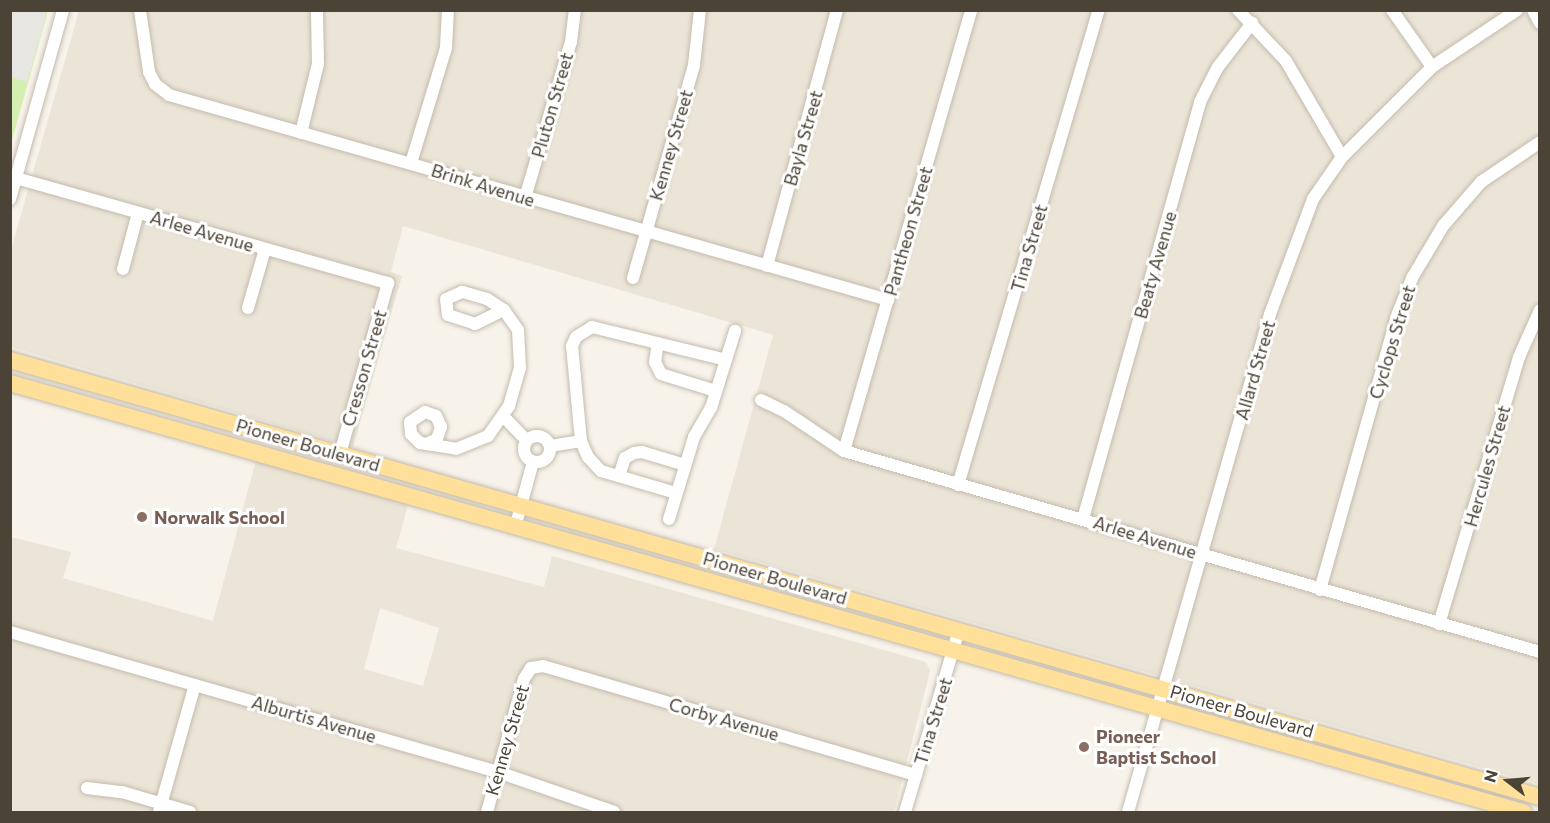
<!DOCTYPE html>
<style>
body{margin:0}
#map{position:relative;width:1550px;height:823px;overflow:hidden;background:#f7f3eb;font-family:Commissioner,sans-serif}
div>[style]{position:absolute}
.residential>*{inset:0;background:#ebe5d8}
.green>*{inset:0;background:#d4efb0}
.parking>*{inset:0;background:#e8e6e2}
.roads{filter:drop-shadow(0 0 2px #c4bbac) drop-shadow(0 0 2px #c4bbac)}
.minor>*{height:12px;margin:-6px;padding:0 6px;transform-origin:6px;border-radius:6px;background:#fff}
.minor>.ring{margin:-6px;padding:0;box-sizing:content-box;background:none;border:12px solid #fff;border-radius:50%}
.major>*{height:16px;margin:-8px;padding:0 8px;transform-origin:8px;border-radius:8px;background:#ffe09b}
.dots>*{width:16px;height:16px;translate:-50% -50%;box-sizing:border-box;border:3px solid #fff;border-radius:50%}
span{translate:-50% -50%;white-space:nowrap;text-align:center;line-height:1.15;-webkit-text-stroke:6px #fff;paint-order:stroke}
.street-label{font-size:18px;color:#4c4337}
.education-label{font-size:18px;color:#785e54;font-weight:700}
.left{translate:0 -50%;text-align:left}
.frame{position:absolute;inset:0;border:12px solid #4c4337;pointer-events:none}
.north{position:absolute;left:1478px;top:751px;width:60px;height:60px;-webkit-text-stroke:4px #fff;paint-order:stroke;rotate:286deg;font-size:16px;font-weight:700;line-height:24px;text-align:center;color:#4c4337}
.north::after{content:'';display:block;margin:auto;width:21px;height:27px;background:#4c4337;clip-path:polygon(50% 0,100% 100%,50% 72%,0 100%)}
</style>
<div id="map">
<div class="residential">
<i style="clip-path:polygon(79px 11px,1539px 11px,1539px 784px,714px 549px,773px 335px,403px 226px,391px 272px,402px 276px,353px 447px,11px 347px,10px 253px)"></i>
<i style="clip-path:polygon(evenodd,256px 460px,409px 501px,396px 548px,544px 587px,552px 556px,926px 662px,930px 671px,894px 812px,11px 812px,11px 537px,71px 552px,63px 578px,213px 621px,256px 460px,380px 608px,439px 628px,423px 686px,364px 669px,380px 608px)"></i>
</div>
<div class="green">
<i style="clip-path:polygon(11px 11px,48px 11px,11px 144px)"></i>
</div>
<div class="parking">
<i style="clip-path:polygon(10px 11px,47px 11px,27px 82px,11px 77px)"></i>
</div>
<div class="roads">
<div class="minor">
<i style="left:140px;top:10px;width:63px;rotate:81.7deg"></i>
<i style="left:149px;top:72px;width:13px;rotate:63deg"></i>
<i style="left:155px;top:84px;width:18px;rotate:38deg"></i>
<i style="left:169px;top:95px;width:748px;rotate:15.91deg"></i>
<i style="left:1238px;top:10px;width:70px;rotate:46.7deg"></i>
<i style="left:1286px;top:61px;width:111px;rotate:59.7deg"></i>
<i style="left:1392px;top:10px;width:70px;rotate:54.9deg"></i>
<i style="left:1533px;top:10px;width:15px;rotate:62deg"></i>
<i style="left:301px;top:133px;width:71px;rotate:-76.2deg"></i>
<i style="left:318px;top:64px;width:54px;rotate:-91.1deg"></i>
<i style="left:411px;top:163px;width:120px;rotate:-73.1deg"></i>
<i style="left:446px;top:48px;width:38px;rotate:-87deg"></i>
<i style="left:16px;top:178px;width:387px;rotate:15.8deg"></i>
<i style="left:388px;top:283px;width:178px;rotate:105.7deg"></i>
<i style="left:525px;top:198px;width:163px;rotate:-73.6deg"></i>
<i style="left:571px;top:42px;width:32px;rotate:-83deg"></i>
<i style="left:10px;top:199px;width:196px;rotate:-74.3deg"></i>
<i style="left:767px;top:266px;width:265px;rotate:-74.7deg"></i>
<i style="left:123px;top:269px;width:58px;rotate:-75deg"></i>
<i style="left:633px;top:278px;width:222px;rotate:-74deg"></i>
<i style="left:694px;top:65px;width:55px;rotate:-83.8deg"></i>
<i style="left:248px;top:308px;width:61px;rotate:-73.9deg"></i>
<i style="left:658px;top:343px;width:19px;rotate:99deg"></i>
<i style="left:655px;top:362px;width:13px;rotate:63deg"></i>
<i style="left:661px;top:374px;width:58px;rotate:17.2deg"></i>
<i style="left:761px;top:400px;width:25px;rotate:26deg"></i>
<i style="left:784px;top:411px;width:72px;rotate:33.7deg"></i>
<i style="left:844px;top:451px;width:724px;rotate:16.11deg"></i>
<i style="left:504px;top:417px;width:32px;rotate:46deg"></i>
<i class="ring" style="left:524px;top:436px;width:14px;height:14px"></i>
<i style="left:426px;top:444px;width:12px;rotate:-24deg"></i>
<i style="left:437px;top:439px;width:13px;rotate:-72deg"></i>
<i style="left:441px;top:427px;width:12px;rotate:-114deg"></i>
<i style="left:436px;top:416px;width:12px;rotate:-160deg"></i>
<i style="left:425px;top:412px;width:18px;rotate:146deg"></i>
<i style="left:410px;top:422px;width:12px;rotate:85deg"></i>
<i style="left:411px;top:434px;width:13px;rotate:45deg"></i>
<i style="left:420px;top:443px;width:36px;rotate:9deg"></i>
<i style="left:456px;top:449px;width:35px;rotate:-22deg"></i>
<i style="left:488px;top:436px;width:37px;rotate:-55deg"></i>
<i style="left:509px;top:406px;width:40px;rotate:-74deg"></i>
<i style="left:520px;top:368px;width:38px;rotate:-93deg"></i>
<i style="left:518px;top:330px;width:24px;rotate:-125deg"></i>
<i style="left:504px;top:310px;width:20px;rotate:-147deg"></i>
<i style="left:487px;top:299px;width:26px;rotate:-164deg"></i>
<i style="left:462px;top:292px;width:17px;rotate:156deg"></i>
<i style="left:446px;top:299px;width:16px;rotate:83deg"></i>
<i style="left:448px;top:315px;width:28px;rotate:18deg"></i>
<i style="left:475px;top:324px;width:32px;rotate:-26deg"></i>
<i style="left:550px;top:446px;width:31px;rotate:-9deg"></i>
<i style="left:844px;top:451px;width:459px;rotate:-73.9deg"></i>
<i style="left:619px;top:476px;width:19px;rotate:-72deg"></i>
<i style="left:625px;top:458px;width:10px;rotate:-29deg"></i>
<i style="left:634px;top:453px;width:8px;rotate:-7deg"></i>
<i style="left:642px;top:452px;width:45px;rotate:16.8deg"></i>
<i style="left:958px;top:485px;width:495px;rotate:-73.5deg"></i>
<i style="left:676px;top:493px;width:78px;rotate:-163.7deg"></i>
<i style="left:601px;top:471px;width:19px;rotate:-133deg"></i>
<i style="left:588px;top:457px;width:17px;rotate:-114deg"></i>
<i style="left:581px;top:441px;width:95px;rotate:-95.4deg"></i>
<i style="left:572px;top:346px;width:10px;rotate:-66deg"></i>
<i style="left:576px;top:337px;width:19px;rotate:-32deg"></i>
<i style="left:592px;top:327px;width:138px;rotate:13.8deg"></i>
<i style="left:669px;top:519px;width:86px;rotate:-73deg"></i>
<i style="left:694px;top:437px;width:34px;rotate:-60deg"></i>
<i style="left:711px;top:408px;width:81px;rotate:-72.7deg"></i>
<i style="left:1083px;top:519px;width:433px;rotate:-74.3deg"></i>
<i style="left:1200px;top:102px;width:39px;rotate:-63deg"></i>
<i style="left:1218px;top:67px;width:56px;rotate:-52.3deg"></i>
<i style="left:516px;top:524px;width:64px;rotate:-74.7deg"></i>
<i style="left:1320px;top:590px;width:288px;rotate:-74.3deg"></i>
<i style="left:1398px;top:313px;width:38px;rotate:-68deg"></i>
<i style="left:1412px;top:278px;width:61px;rotate:-59.2deg"></i>
<i style="left:1443px;top:226px;width:58px;rotate:-49.2deg"></i>
<i style="left:1481px;top:182px;width:71px;rotate:-34.1deg"></i>
<i style="left:1439px;top:624px;width:279px;rotate:-73.3deg"></i>
<i style="left:1519px;top:357px;width:51px;rotate:-65.9deg"></i>
<i style="left:10px;top:632px;width:508px;rotate:16.01deg"></i>
<i style="left:498px;top:772px;width:123px;rotate:19deg"></i>
<i style="left:87px;top:788px;width:35px;rotate:7deg"></i>
<i style="left:122px;top:792px;width:71px;rotate:16.4deg"></i>
<i style="left:159px;top:812px;width:132px;rotate:-74.2deg"></i>
<i style="left:487px;top:812px;width:138px;rotate:-74.5deg"></i>
<i style="left:524px;top:679px;width:13px;rotate:-58deg"></i>
<i style="left:531px;top:668px;width:12px;rotate:-9deg"></i>
<i style="left:543px;top:666px;width:389px;rotate:16.3deg"></i>
<i style="left:905px;top:812px;width:190px;rotate:-73.5deg"></i>
<i style="left:1128px;top:812px;width:518px;rotate:-74.08deg"></i>
<i style="left:1270px;top:314px;width:123px;rotate:-69.5deg"></i>
<i style="left:1313px;top:199px;width:51px;rotate:-55.4deg"></i>
<i style="left:1342px;top:157px;width:127px;rotate:-45deg"></i>
<i style="left:1432px;top:67px;width:102px;rotate:-33.8deg"></i>
</div>
<div class="major">
<i style="left:10px;top:360px;width:1591px;rotate:15.94deg"></i>
<i style="left:10px;top:383px;width:1573px;rotate:15.83deg"></i>
</div>
</div>
<div class="dots">
<i style="left:142px;top:517px;background:#8d6e63"></i>
<i style="left:1084px;top:747px;background:#8d6e63"></i>
</div>
<div class="street-label">
<span style="left:552px;top:105px;rotate:-74deg">Pluton Street</span>
<span style="left:803px;top:138px;rotate:-74deg">Bayla Street</span>
<span style="left:671px;top:145px;rotate:-74deg">Kenney Street</span>
<span style="left:483px;top:185px;rotate:17deg">Brink Avenue</span>
<span style="left:202px;top:231px;rotate:16deg">Arlee Avenue</span>
<span style="left:908px;top:231px;rotate:-74deg">Pantheon Street</span>
<span style="left:1029px;top:248px;rotate:-74deg">Tina Street</span>
<span style="left:1155px;top:265px;rotate:-74deg">Beaty Avenue</span>
<span style="left:1392px;top:342px;rotate:-73deg">Cyclops Street</span>
<span style="left:364px;top:368px;rotate:-74deg">Cresson Street</span>
<span style="left:1255px;top:370px;rotate:-74deg">Allard Street</span>
<span style="left:308px;top:445px;rotate:16deg">Pioneer Boulevard</span>
<span style="left:1487px;top:466px;rotate:-74deg">Hercules Street</span>
<span style="left:1145px;top:537px;rotate:17deg">Arlee Avenue</span>
<span style="left:775px;top:578px;rotate:16deg">Pioneer Boulevard</span>
<span style="left:1242px;top:711px;rotate:16deg">Pioneer Boulevard</span>
<span style="left:314px;top:719px;rotate:16deg">Alburtis Avenue</span>
<span style="left:724px;top:719px;rotate:16deg">Corby Avenue</span>
<span style="left:933px;top:721px;rotate:-73deg">Tina Street</span>
<span style="left:507px;top:740px;rotate:-74deg">Kenney Street</span>
</div>
<div class="education-label">
<span class="left" style="left:154px;top:517px">Norwalk School</span>
<span class="left" style="left:1096px;top:747px">Pioneer<br>Baptist School</span>
</div>
<div class="frame"></div>
<div class="north">N</div>
</div>
